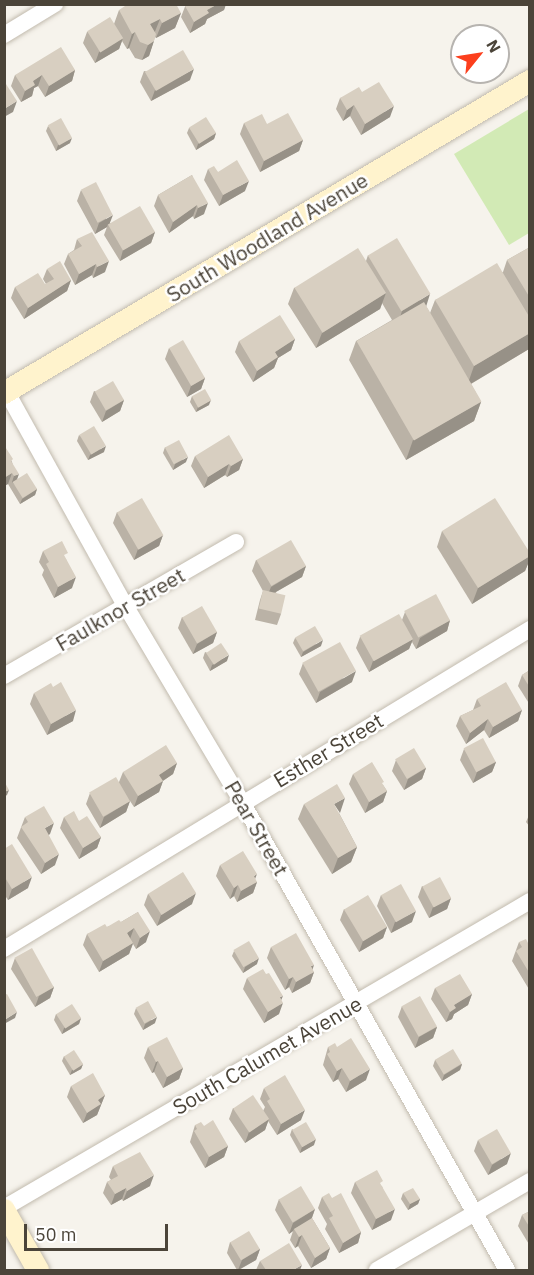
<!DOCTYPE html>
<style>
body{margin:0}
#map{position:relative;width:534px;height:1275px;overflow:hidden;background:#f6f3ec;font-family:"IBM Plex Sans",sans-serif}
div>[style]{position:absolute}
.green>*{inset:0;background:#d2eab5}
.roads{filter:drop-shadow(0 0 2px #c2bbae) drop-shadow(0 0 2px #c2bbae)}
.street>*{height:16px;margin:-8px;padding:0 8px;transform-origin:8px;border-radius:8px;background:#fff}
.secondary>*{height:22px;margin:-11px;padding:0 11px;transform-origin:11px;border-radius:11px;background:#fff3cd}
.wall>*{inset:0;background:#bab2a6}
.shaded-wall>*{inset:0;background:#979187}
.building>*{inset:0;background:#d8cfc1;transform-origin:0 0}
span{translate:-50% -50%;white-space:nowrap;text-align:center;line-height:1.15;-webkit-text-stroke:5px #fff;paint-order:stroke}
.street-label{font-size:21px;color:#4b4439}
.frame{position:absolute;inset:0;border:6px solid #4b4439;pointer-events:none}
.north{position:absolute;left:450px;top:24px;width:60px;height:60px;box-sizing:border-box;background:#fff;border:2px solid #b7b4b0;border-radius:50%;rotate:60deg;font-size:16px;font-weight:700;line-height:24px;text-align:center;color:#4b4439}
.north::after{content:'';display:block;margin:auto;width:21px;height:27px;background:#fc3f1d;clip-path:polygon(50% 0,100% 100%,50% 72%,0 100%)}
.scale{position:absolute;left:24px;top:1224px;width:144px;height:27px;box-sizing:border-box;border:3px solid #4b4439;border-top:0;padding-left:8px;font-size:18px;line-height:21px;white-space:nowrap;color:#4b4439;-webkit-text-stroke:4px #fff;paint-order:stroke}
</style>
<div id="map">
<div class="green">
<i style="clip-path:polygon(529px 109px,529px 233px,509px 245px,454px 154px)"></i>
</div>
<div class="roads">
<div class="street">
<i style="left:4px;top:35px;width:60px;rotate:-31.3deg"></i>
<i style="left:4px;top:387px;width:249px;rotate:61deg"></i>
<i style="left:125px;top:605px;width:229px;rotate:59.3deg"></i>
<i style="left:242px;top:802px;width:538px;rotate:60.48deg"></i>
<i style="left:4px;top:676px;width:268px;rotate:-30deg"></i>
<i style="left:4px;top:949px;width:616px;rotate:-31.31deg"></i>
<i style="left:4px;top:1208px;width:609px;rotate:-30.27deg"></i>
<i style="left:377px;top:1270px;width:177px;rotate:-30.2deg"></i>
</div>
<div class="secondary">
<i style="left:4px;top:393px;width:612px;rotate:-30.67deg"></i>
<i style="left:4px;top:1210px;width:69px;rotate:60.5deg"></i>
</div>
</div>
<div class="wall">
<i style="clip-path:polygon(186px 4px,226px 4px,224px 10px,207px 19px,205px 24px,190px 33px,181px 17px)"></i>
<i style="clip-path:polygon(119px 10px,181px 13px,175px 28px,156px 38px,155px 37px,149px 56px,142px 60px,135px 58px,129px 48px,127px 49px,122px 41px,119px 49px,95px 63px,83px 43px,87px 32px,114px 24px)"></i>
<i style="clip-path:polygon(75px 70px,72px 81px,45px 97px,38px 86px,34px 88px,32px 96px,21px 102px,11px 86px,15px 75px)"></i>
<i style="clip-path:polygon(144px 71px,190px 80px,151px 101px,140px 82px)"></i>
<i style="clip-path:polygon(362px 92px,390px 117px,361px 135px,350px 116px,343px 121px,336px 109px,340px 98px)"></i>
<i style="clip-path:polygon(244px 123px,267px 124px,303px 140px,299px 151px,260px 172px,240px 134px)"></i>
<i style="clip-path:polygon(48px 126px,70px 143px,56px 151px,46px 131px)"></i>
<i style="clip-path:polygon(189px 128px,216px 133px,214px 139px,196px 150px,187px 133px)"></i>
<i style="clip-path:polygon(208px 169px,218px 172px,245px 191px,219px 206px,204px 180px)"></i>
<i style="clip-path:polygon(192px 175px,204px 214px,194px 219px,193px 216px,169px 233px,154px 206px,158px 195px)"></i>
<i style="clip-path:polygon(81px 190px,110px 223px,155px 232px,151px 243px,120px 261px,104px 235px,107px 227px,95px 234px,77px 201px)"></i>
<i style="clip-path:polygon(77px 239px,105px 272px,93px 278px,92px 275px,75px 285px,64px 264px,68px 254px,74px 250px)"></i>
<i style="clip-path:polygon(530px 247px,529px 349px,471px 384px,481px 402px,474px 421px,406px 460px,349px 360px,356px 341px,392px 320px,382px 303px,380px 309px,316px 348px,288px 304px,294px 288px,366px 261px,368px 255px,426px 306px,430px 313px,435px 300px,503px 272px,507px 260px)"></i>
<i style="clip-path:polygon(47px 269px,71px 280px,67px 291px,24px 319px,11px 298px,15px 287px,45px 284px,46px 284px,43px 279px)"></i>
<i style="clip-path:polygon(295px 339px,291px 350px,278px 358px,274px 368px,253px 382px,235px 352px,239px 341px)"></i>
<i style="clip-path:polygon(169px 348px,205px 378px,201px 389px,187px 397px,165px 359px)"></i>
<i style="clip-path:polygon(94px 391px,124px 400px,120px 411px,102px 422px,90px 402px)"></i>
<i style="clip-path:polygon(192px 396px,209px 405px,196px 412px,190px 402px)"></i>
<i style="clip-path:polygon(79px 435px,104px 452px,88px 460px,77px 441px)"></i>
<i style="clip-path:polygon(4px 445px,12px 462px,17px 479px,37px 489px,35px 495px,20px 504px,8px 484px,4px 486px)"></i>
<i style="clip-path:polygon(165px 447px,186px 462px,173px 470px,163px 453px)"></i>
<i style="clip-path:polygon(195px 456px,243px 459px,239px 470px,227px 477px,225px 475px,204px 488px,191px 466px)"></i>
<i style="clip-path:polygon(117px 512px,163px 535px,159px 546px,134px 560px,113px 523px)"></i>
<i style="clip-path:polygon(442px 531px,530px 553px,530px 559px,525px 571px,472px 604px,437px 547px)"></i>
<i style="clip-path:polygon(43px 551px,66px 559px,72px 588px,54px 598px,42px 575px,44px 570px,39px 562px)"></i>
<i style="clip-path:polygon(256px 560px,306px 566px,302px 577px,276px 592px,281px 614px,277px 625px,255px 620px,260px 600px,263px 591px,252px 571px)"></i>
<i style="clip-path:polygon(405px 612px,450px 620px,447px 631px,416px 649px,412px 642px,409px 649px,369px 672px,356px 648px,360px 637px,402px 620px)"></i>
<i style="clip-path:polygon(182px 617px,217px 632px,213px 643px,193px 654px,178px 628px)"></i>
<i style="clip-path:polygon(295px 638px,321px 646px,301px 657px,293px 643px)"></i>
<i style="clip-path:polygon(205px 652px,227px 661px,210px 671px,203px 658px)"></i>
<i style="clip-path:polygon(303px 663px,352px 682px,316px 703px,299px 674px)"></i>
<i style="clip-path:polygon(530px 670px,530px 705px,518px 686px,522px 675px)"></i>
<i style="clip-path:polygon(34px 693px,73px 721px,47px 735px,30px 704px)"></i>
<i style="clip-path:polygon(477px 699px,522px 710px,518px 721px,489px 738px,484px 730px,466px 744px,456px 726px,460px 716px,473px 710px)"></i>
<i style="clip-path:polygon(464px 749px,496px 762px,492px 772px,473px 783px,460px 760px)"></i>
<i style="clip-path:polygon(396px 760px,426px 768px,422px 779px,404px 790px,392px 771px)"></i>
<i style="clip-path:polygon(177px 763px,173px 774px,163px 781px,159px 792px,134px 807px,130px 801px,126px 812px,100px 828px,86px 804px,90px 793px,119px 782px,123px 772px)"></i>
<i style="clip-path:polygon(353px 774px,383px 785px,387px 791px,383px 802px,365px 813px,349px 784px)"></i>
<i style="clip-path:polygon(304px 804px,339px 813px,357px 847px,351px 862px,332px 874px,298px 819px)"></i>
<i style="clip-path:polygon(530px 813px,530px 827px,526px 822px)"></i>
<i style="clip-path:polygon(25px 817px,50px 834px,48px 835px,55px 865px,41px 874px,17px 838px)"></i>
<i style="clip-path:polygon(64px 817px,79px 821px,101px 837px,97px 848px,79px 859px,60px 828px)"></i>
<i style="clip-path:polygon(4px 849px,28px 888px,8px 900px,4px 894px)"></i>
<i style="clip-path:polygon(220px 865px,257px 882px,253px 893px,237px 902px,234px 896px,230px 899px,216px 876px)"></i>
<i style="clip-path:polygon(422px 886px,451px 898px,447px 909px,429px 918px,418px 897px)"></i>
<i style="clip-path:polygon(148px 894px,192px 904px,157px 926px,144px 905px)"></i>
<i style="clip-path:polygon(381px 895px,412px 922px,391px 933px,377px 906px)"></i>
<i style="clip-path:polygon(344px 909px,387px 927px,383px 938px,359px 952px,340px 920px)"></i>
<i style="clip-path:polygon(138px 912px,146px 942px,136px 949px,133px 944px,129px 954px,99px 972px,83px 945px,87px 934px,121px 922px)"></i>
<i style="clip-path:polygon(519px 942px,528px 943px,530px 942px,530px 991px,512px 961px)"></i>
<i style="clip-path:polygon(271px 947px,314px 972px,310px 983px,292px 993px,289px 987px,285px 990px,267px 958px)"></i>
<i style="clip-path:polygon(234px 951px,257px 964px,243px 973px,232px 956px)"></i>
<i style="clip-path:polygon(15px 958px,54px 987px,50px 998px,35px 1007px,11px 969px)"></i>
<i style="clip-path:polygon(247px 978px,281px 1000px,279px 1014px,264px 1023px,243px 989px)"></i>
<i style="clip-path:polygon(435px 988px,472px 994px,468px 1005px,454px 1014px,452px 1019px,446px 1022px,431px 999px)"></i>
<i style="clip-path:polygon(402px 1006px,437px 1027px,433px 1038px,415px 1048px,398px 1017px)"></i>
<i style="clip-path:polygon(136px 1008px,155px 1023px,143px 1030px,134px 1014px)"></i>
<i style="clip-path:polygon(56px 1014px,81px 1018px,79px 1024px,62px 1034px,54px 1020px)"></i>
<i style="clip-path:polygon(148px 1047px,183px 1068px,179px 1079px,163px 1088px,154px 1072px,152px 1073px,144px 1058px)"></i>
<i style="clip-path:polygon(328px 1047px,337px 1047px,366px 1080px,346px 1092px,338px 1079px,333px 1082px,323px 1065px)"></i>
<i style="clip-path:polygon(64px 1056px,83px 1064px,81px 1069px,70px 1075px,62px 1061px)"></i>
<i style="clip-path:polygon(435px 1060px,462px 1064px,460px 1070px,442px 1081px,433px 1066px)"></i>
<i style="clip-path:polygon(71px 1086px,105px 1095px,97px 1115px,83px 1123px,67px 1097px)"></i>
<i style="clip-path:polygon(264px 1088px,301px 1120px,277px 1135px,268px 1121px,265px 1130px,245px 1143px,229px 1119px,233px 1108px,263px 1111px,265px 1107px,260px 1099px)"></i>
<i style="clip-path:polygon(195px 1125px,204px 1126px,228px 1146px,224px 1157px,205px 1168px,190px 1142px)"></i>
<i style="clip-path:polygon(292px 1129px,314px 1145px,300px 1153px,290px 1135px)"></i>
<i style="clip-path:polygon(478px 1140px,507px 1164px,488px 1175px,474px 1151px)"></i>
<i style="clip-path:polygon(113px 1166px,150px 1186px,123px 1201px,122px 1199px,111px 1205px,103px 1193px,107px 1182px,111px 1180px,109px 1177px)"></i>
<i style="clip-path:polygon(355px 1182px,382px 1186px,391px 1220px,372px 1230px,351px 1193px)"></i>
<i style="clip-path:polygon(403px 1193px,420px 1199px,418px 1204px,408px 1210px,401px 1199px)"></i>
<i style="clip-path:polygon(322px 1197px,332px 1198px,361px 1232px,358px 1243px,339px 1253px,325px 1229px,327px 1224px,318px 1208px)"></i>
<i style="clip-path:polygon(279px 1199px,315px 1209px,312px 1218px,330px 1248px,326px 1259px,311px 1268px,298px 1246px,295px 1248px,290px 1240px,293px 1231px,289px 1234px,275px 1210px)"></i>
<i style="clip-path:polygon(530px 1211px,530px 1246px,518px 1226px,522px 1215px)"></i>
<i style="clip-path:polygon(230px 1242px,260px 1249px,256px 1260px,239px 1270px,237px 1270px,227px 1253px)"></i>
<i style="clip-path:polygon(260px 1261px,300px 1270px,256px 1270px)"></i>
</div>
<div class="shaded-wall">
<i style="clip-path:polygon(218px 4px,226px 4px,224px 10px,207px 19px,205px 24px,190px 33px,194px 22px,207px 10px)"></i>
<i style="clip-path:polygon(181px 13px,175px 28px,156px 38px,162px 23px)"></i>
<i style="clip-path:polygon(160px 19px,154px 34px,150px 24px)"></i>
<i style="clip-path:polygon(135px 32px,129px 48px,127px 49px,132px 34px)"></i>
<i style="clip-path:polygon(123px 38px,119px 49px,95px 63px,99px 52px)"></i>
<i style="clip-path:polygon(154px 41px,149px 56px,142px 60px,148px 45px)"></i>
<i style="clip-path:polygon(194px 69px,190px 80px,151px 101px,155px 90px)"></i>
<i style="clip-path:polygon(75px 70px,72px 81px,45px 97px,49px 86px)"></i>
<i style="clip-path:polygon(42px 75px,38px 86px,34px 88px,32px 96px,21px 102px,25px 91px,33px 81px)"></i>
<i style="clip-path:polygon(17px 101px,13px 112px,4px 117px,4px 109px)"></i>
<i style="clip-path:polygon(354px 105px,350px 116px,343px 121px,347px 110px)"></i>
<i style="clip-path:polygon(394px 106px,390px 117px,361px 135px,365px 124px)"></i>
<i style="clip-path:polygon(216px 133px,214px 139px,196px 150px,198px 144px)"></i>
<i style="clip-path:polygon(72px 138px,70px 143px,56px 151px,58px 145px)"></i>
<i style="clip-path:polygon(303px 140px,299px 151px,260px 172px,264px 161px)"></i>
<i style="clip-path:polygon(249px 181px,245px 191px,219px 206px,223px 195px)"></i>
<i style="clip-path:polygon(208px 203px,204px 214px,194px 219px,198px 208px)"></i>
<i style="clip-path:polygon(197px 205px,193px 216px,169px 233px,173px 222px)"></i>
<i style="clip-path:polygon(113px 215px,109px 225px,108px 224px,107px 227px,95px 234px,99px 223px)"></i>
<i style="clip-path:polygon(155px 232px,151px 243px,120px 261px,123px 250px)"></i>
<i style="clip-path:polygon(109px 261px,105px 272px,93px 278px,97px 267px)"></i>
<i style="clip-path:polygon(96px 264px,92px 275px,75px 285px,79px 274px)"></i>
<i style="clip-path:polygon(71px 280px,67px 291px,24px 319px,28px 308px)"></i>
<i style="clip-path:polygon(386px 293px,380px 309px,316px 348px,322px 333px)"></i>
<i style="clip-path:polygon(430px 294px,425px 310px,397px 327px,402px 311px)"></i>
<i style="clip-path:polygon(530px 333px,529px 349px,467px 386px,474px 366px)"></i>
<i style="clip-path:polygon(295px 339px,291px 350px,278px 358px,274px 368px,253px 382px,257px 371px,275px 352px)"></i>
<i style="clip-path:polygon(205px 378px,201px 389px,187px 397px,191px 386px)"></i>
<i style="clip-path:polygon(124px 400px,120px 411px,102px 422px,106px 411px)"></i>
<i style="clip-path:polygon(211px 400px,209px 405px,196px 412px,198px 407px)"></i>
<i style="clip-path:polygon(481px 402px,474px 421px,406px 460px,413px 440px)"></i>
<i style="clip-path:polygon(106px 446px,104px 452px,88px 460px,90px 455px)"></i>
<i style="clip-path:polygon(188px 457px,186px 462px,173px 470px,175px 464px)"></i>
<i style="clip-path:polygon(243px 459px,239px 470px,227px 477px,231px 466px)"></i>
<i style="clip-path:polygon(229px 464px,225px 475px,204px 488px,208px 477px)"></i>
<i style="clip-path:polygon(12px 473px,8px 484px,4px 486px,4px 478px)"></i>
<i style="clip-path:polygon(19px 474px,15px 485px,12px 482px,14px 476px)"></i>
<i style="clip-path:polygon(37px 489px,35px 495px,20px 504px,22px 499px)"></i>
<i style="clip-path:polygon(163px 535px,159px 546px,134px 560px,138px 549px)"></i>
<i style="clip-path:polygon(530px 556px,530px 559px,525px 571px,472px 604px,478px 588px)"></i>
<i style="clip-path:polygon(306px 566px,302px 577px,267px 597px,271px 587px)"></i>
<i style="clip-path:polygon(76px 577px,72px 588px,54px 598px,58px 587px)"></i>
<i style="clip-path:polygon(450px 620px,447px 631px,416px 649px,420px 638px)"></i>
<i style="clip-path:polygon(217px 632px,213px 643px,193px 654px,197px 644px)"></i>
<i style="clip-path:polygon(413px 639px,409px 649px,369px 672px,373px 661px)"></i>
<i style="clip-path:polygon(323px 640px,321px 646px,301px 657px,303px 652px)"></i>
<i style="clip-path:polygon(229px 655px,227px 661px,210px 671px,212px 665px)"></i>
<i style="clip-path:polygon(356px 671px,352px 682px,316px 703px,320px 692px)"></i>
<i style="clip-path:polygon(76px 710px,73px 721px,47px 735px,51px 724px)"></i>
<i style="clip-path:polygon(522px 710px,518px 721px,489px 738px,493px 727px)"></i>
<i style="clip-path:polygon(488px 719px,484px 730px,466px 744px,470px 733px)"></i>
<i style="clip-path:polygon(496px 762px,492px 772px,473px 783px,477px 772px)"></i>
<i style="clip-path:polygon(177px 763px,173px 774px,155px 786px,159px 775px)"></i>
<i style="clip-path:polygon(426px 768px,422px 779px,404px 790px,408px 779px)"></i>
<i style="clip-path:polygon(163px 781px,159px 792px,134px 807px,138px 796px)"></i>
<i style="clip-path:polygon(9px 790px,7px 795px,4px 797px,4px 792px)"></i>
<i style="clip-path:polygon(387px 791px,383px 802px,365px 813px,369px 802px)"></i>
<i style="clip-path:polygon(345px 798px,340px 813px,334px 804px)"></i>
<i style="clip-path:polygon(130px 801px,126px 812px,100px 828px,104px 817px)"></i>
<i style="clip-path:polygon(54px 823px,50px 834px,41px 839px,45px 828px)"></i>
<i style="clip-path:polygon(101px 837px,97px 848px,79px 859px,83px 848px)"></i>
<i style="clip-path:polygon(357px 847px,351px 862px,332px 874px,338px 858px)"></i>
<i style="clip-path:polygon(59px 854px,55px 865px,41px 874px,45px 863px)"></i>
<i style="clip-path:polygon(257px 874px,253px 884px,257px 882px,253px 893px,237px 902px,241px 891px,254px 876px)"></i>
<i style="clip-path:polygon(32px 877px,28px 888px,8px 900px,12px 889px)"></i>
<i style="clip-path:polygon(238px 885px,234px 896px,230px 899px,234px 888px)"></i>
<i style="clip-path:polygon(196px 893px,192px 904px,157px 926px,161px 915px)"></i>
<i style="clip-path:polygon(451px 898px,447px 909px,429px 918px,433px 907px)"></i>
<i style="clip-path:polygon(416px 911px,412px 922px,391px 933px,395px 922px)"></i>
<i style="clip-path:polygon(387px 927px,383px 938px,359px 952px,363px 941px)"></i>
<i style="clip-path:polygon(134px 928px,130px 939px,127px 933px)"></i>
<i style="clip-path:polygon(150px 931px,146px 942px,136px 949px,140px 938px)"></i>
<i style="clip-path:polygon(133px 943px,129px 954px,99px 972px,103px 961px)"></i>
<i style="clip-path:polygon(259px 958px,257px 964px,243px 973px,245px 967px)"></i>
<i style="clip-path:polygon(314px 965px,311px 974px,314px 972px,310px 983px,292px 993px,296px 982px,311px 966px)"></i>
<i style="clip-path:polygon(293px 977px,289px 987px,285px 990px,289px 979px)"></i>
<i style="clip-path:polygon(54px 987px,50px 998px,35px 1007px,39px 996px)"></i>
<i style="clip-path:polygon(472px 994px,468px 1005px,454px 1014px,452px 1019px,446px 1022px,450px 1012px,454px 1005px)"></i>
<i style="clip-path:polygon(283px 996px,279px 1005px,283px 1003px,279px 1014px,264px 1023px,268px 1012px,280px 997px)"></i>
<i style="clip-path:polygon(17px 1012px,15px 1018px,4px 1024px,6px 1019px)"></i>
<i style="clip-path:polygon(157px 1017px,155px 1023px,143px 1030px,145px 1024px)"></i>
<i style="clip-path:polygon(81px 1018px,79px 1024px,62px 1034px,64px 1028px)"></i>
<i style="clip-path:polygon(437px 1027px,433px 1038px,415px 1048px,419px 1037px)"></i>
<i style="clip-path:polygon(158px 1061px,154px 1072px,152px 1073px,156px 1062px)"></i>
<i style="clip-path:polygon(83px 1064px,81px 1069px,70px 1075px,72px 1070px)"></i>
<i style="clip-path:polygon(462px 1064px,460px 1070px,442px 1081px,444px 1075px)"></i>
<i style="clip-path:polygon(183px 1068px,179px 1079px,163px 1088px,167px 1077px)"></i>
<i style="clip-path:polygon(342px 1068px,338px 1079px,333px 1082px,337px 1071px)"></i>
<i style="clip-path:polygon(370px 1069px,366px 1080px,346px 1092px,350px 1081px)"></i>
<i style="clip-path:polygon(105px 1095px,97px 1115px,83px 1123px,87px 1113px,98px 1100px)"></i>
<i style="clip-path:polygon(305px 1110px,301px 1120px,277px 1135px,281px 1124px)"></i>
<i style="clip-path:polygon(269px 1119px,265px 1130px,245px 1143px,249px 1132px)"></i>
<i style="clip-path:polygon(316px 1139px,314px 1145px,300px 1153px,302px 1147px)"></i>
<i style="clip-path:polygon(228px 1146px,224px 1157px,205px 1168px,209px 1157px)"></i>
<i style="clip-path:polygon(511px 1153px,507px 1164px,488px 1175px,492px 1165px)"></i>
<i style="clip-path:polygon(154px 1175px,150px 1186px,123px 1201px,127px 1191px)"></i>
<i style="clip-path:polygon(126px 1188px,122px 1199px,111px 1205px,115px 1194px)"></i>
<i style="clip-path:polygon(420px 1199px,418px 1204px,408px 1210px,410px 1204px)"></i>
<i style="clip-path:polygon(315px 1209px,311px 1220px,294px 1229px,293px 1231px,289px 1234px,293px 1223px)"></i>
<i style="clip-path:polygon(395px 1209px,391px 1220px,372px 1230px,376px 1219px)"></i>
<i style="clip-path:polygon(361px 1232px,358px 1243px,339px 1253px,343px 1243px)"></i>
<i style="clip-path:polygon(302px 1235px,298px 1246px,295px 1248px,299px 1237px)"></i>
<i style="clip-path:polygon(330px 1248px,326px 1259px,311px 1268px,315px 1258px)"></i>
<i style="clip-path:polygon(260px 1249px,256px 1260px,238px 1270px,242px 1260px)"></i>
<i style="clip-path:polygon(302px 1265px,300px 1270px,293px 1270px)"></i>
</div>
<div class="building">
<i style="clip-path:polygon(128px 4px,176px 4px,181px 13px,162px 23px,160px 19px,150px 24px,156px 34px,154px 41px,148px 45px,140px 42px,135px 32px,132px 34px,119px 10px)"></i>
<i style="clip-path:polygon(187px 4px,218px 4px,207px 10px,209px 13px,194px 22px,185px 6px)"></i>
<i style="left:110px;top:17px;width:25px;height:27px;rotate:58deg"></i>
<i style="clip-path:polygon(61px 47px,75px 70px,49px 86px,42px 75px,33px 81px,35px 85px,25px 91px,15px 75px)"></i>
<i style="left:183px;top:50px;width:22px;height:44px;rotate:60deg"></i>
<i style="clip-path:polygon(4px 81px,17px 101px,4px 109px)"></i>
<i style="clip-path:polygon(379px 82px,394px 106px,365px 124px,354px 105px,347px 110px,340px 98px,359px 87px,362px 92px)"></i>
<i style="clip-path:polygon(288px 113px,303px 140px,264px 161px,244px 123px,262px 114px,267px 124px)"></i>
<i style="left:206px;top:117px;width:19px;height:20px;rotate:58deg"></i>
<i style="left:61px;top:118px;width:23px;height:15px;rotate:61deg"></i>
<i style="clip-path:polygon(237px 160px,249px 181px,223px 195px,208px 169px,214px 166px,218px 172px)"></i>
<i style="clip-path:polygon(192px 175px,208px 203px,198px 208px,197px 205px,173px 222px,158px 195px)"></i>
<i style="left:96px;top:182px;width:37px;height:17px;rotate:63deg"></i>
<i style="left:140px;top:206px;width:30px;height:37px;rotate:60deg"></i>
<i style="clip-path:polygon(92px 232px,109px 261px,97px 267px,96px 264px,79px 274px,68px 254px,82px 246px,77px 239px)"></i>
<i style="left:397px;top:238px;width:65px;height:34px;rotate:59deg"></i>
<i style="clip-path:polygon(530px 247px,530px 298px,507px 260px)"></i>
<i style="left:358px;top:248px;width:53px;height:75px;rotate:58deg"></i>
<i style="clip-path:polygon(60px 261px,71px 280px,28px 308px,15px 287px,38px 273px,45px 284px,54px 279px,47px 269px)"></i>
<i style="clip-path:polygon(497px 263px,530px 318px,530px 333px,474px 366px,435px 300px)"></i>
<i style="left:424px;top:302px;width:115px;height:78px;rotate:60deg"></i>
<i style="clip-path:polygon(280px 315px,295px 339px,275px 352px,278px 357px,257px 371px,239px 341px)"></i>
<i style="left:183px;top:340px;width:44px;height:16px;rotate:60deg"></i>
<i style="left:113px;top:381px;width:22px;height:21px;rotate:60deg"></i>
<i style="left:205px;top:389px;width:13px;height:15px;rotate:61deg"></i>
<i style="left:94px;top:426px;width:23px;height:17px;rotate:59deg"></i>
<i style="clip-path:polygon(229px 435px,243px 459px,231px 466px,229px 464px,208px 477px,195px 456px)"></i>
<i style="left:179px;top:440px;width:19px;height:16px;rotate:62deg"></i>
<i style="clip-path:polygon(4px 445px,13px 459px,11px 461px,19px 474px,14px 476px,12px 473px,4px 478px)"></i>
<i style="left:27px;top:473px;width:19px;height:17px;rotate:58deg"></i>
<i style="left:142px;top:498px;width:43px;height:29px;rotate:60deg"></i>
<i style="clip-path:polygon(495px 498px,530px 553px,530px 556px,478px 588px,442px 531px)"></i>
<i style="left:291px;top:540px;width:30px;height:40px;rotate:60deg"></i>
<i style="clip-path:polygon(62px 541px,68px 553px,64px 555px,76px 577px,58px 587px,46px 564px,49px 562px,43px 551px)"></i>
<i style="left:263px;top:590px;width:23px;height:19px;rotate:13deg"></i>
<i style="left:436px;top:594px;width:30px;height:36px;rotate:62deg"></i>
<i style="left:202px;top:606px;width:30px;height:23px;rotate:60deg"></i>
<i style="left:399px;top:614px;width:29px;height:45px;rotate:61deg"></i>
<i style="left:315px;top:626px;width:16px;height:23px;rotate:60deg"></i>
<i style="left:340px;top:642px;width:33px;height:43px;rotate:61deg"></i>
<i style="left:221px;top:643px;width:14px;height:18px;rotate:56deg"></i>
<i style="clip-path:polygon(530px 670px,530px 688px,522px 675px)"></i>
<i style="clip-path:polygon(61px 682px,76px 710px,51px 724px,34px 693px,51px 683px,53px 687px)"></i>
<i style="clip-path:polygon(506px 682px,522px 710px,493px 727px,488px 719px,470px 733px,460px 716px,481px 706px,477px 699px)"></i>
<i style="left:483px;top:738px;width:27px;height:22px;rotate:62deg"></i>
<i style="clip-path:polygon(166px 745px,177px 763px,159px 775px,163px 781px,138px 796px,123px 772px)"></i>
<i style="left:414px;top:748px;width:23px;height:22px;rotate:59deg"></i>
<i style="clip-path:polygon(372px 762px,384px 782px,382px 783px,387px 791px,369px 802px,353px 774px)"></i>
<i style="left:116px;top:777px;width:28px;height:31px;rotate:60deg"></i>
<i style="clip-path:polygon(4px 781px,9px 790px,4px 792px)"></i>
<i style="clip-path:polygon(337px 784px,345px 798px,334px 804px,357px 847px,338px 858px,304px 804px)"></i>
<i style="clip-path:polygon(44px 806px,54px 823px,45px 828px,59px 854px,45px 863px,21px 827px,28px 822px,25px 817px)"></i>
<i style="clip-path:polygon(74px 811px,79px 821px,87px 816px,101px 837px,83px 848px,64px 817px)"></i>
<i style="clip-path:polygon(12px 844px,32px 877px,12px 889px,4px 876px,4px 849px)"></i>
<i style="clip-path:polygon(243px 851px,257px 874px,254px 876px,257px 882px,241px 891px,238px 885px,234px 888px,220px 865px)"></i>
<i style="left:183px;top:872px;width:25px;height:41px;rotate:58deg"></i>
<i style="left:440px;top:877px;width:24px;height:20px;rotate:62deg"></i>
<i style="left:401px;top:884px;width:31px;height:23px;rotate:61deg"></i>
<i style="left:368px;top:895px;width:37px;height:28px;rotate:59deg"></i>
<i style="clip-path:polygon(138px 912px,150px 931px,140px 938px,134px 928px,127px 933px,133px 943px,103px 961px,87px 934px,105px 924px,107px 927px,119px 920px,121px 922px)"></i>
<i style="clip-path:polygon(296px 933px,314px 965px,311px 966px,314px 972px,296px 982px,293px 977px,289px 979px,271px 947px)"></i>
<i style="clip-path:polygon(526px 939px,528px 943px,530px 942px,530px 974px,516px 951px,522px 947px,519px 942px)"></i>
<i style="left:249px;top:941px;width:20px;height:18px;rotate:60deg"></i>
<i style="left:32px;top:948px;width:45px;height:20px;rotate:61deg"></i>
<i style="clip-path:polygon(263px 969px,266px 974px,269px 973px,283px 996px,280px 997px,283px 1003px,268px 1012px,247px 978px)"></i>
<i style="clip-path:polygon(460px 974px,472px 994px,454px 1005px,456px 1008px,450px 1012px,435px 988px)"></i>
<i style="clip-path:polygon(7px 994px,17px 1012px,6px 1019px,4px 1016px,4px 995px)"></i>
<i style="left:420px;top:996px;width:35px;height:21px;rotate:61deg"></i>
<i style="left:148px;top:1001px;width:18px;height:14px;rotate:61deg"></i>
<i style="left:72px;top:1004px;width:17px;height:19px;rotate:57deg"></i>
<i style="clip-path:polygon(167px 1037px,183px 1068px,167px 1077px,158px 1061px,156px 1062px,148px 1047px)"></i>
<i style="clip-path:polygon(351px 1038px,370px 1069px,350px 1081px,342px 1068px,337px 1071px,327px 1054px,330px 1052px,328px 1047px,335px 1043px,337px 1047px)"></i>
<i style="left:453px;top:1049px;width:17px;height:21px;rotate:59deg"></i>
<i style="left:74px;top:1050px;width:17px;height:12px;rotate:57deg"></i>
<i style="clip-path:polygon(93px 1073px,105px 1095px,98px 1100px,101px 1104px,87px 1113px,71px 1086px)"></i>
<i style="clip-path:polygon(285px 1075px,305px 1110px,281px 1124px,267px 1101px,270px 1099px,264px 1088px)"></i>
<i style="left:253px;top:1095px;width:29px;height:24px;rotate:56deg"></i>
<i style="clip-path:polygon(213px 1120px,228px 1146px,209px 1157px,194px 1131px,197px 1129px,195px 1125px,201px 1122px,204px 1126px)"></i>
<i style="left:306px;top:1122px;width:20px;height:16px;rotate:60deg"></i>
<i style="left:497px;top:1129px;width:28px;height:22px;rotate:60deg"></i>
<i style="clip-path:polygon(140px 1152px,154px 1175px,127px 1191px,126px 1188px,115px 1194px,107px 1182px,118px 1176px,113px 1166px)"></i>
<i style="clip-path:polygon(377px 1170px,383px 1181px,380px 1183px,395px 1209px,376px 1219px,355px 1182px)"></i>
<i style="left:301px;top:1186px;width:27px;height:26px;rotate:59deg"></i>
<i style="clip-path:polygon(413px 1188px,420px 1199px,410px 1204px,403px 1193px)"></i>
<i style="clip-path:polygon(329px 1193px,332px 1198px,341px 1193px,361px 1232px,343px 1243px,329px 1218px,333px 1216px,322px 1197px)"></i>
<i style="clip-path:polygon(530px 1211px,530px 1228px,522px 1215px)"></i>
<i style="clip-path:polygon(312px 1218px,330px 1248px,315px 1258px,302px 1235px,299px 1237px,294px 1229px)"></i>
<i style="left:249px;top:1231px;width:21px;height:22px;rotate:59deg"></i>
<i style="clip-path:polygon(289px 1243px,302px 1265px,293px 1270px,266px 1270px,260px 1261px)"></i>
</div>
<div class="street-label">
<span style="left:267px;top:237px;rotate:-31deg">South Woodland Avenue</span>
<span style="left:120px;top:609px;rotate:-30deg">Faulknor Street</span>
<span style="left:328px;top:750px;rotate:-31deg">Esther Street</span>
<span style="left:257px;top:828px;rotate:60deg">Pear Street</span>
<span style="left:267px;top:1055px;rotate:-30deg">South Calumet Avenue</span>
</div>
<div class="frame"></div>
<div class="north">N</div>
<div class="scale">50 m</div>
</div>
